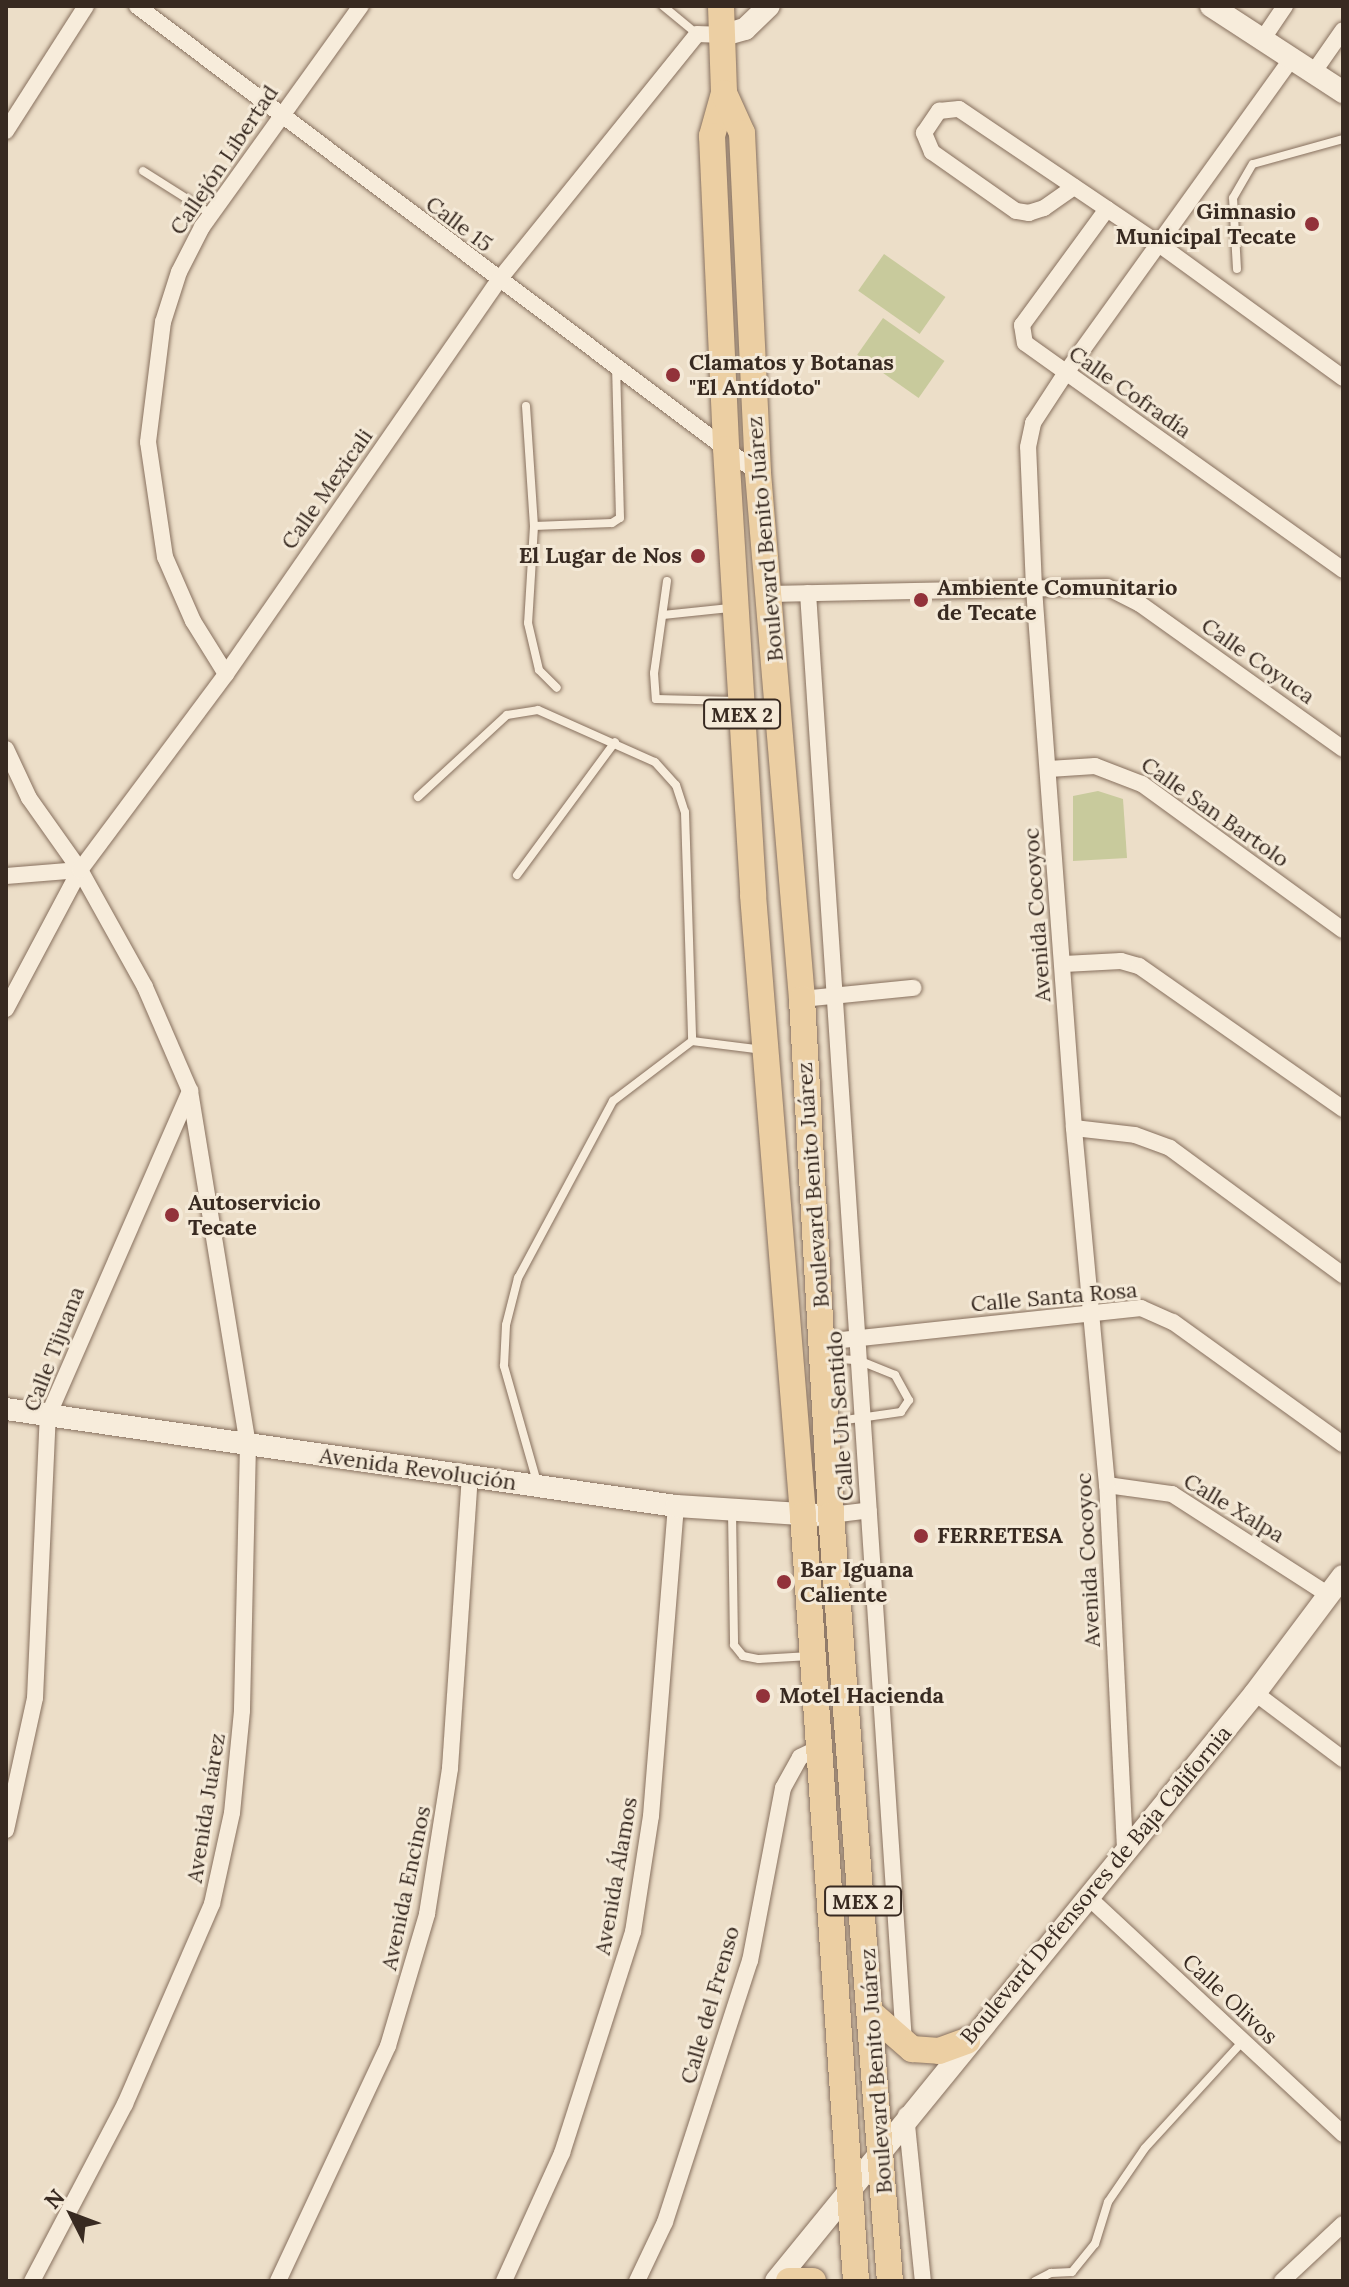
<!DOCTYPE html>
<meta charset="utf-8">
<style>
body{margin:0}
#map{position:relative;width:1349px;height:2287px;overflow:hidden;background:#ecdec8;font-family:Lora,serif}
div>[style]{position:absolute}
.green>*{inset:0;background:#c8ca9c;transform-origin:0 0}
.roads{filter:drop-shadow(0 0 2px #87705e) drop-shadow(0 0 2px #87705e)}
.lane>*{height:8px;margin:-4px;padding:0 4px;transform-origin:4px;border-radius:4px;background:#f7ecdb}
.street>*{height:16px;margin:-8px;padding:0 8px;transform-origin:8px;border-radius:8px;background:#f7ecdb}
.secondary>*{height:22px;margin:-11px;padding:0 11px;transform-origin:11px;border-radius:11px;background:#f7ecdb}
.primary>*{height:26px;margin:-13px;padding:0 13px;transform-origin:13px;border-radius:13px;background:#eccfa3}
.dots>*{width:22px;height:22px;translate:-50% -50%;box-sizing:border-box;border:4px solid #f4e9d7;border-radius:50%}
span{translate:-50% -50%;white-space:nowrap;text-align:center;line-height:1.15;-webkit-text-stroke:6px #f4e9d7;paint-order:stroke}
.shield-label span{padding:2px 6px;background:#f4e9d7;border:2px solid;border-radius:6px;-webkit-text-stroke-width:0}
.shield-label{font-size:20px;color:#382a21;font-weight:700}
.street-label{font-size:22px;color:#382a21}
.poi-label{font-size:22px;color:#382a21;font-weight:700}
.right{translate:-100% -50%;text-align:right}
.left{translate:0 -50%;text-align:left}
.frame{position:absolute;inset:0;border:8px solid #382a21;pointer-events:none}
.north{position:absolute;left:32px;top:2175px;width:80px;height:80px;-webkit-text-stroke:6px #f4e9d7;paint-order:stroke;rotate:312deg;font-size:22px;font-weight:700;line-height:32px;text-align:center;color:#382a21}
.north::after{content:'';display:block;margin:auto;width:28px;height:36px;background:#382a21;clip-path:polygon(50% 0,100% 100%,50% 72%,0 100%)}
</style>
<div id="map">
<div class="green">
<i style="left:884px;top:254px;width:75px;height:45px;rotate:35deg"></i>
<i style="left:883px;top:318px;width:75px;height:45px;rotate:35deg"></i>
<i style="clip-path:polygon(1098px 791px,1123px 799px,1127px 858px,1073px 861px,1073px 796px)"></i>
</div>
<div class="roads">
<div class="lane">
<i style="left:663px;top:6px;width:44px;rotate:39.5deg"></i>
<i style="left:143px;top:171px;width:80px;rotate:32.3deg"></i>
<i style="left:1237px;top:269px;width:71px;rotate:-93.2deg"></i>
<i style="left:1233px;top:198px;width:39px;rotate:-60deg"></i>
<i style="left:1253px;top:164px;width:93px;rotate:-15.5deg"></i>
<i style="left:526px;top:406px;width:120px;rotate:86.2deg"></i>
<i style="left:534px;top:526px;width:97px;rotate:93.5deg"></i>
<i style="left:528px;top:623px;width:48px;rotate:76.8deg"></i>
<i style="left:539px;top:670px;width:25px;rotate:45deg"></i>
<i style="left:534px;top:526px;width:78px;rotate:-2.2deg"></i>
<i style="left:612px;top:523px;width:9px;rotate:-32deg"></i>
<i style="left:620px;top:518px;width:149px;rotate:-91.5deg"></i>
<i style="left:667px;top:581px;width:93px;rotate:98deg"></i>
<i style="left:654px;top:673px;width:26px;rotate:86deg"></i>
<i style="left:656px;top:699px;width:80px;rotate:1.4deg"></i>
<i style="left:663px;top:615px;width:67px;rotate:-6deg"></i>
<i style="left:418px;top:797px;width:121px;rotate:-42.7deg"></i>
<i style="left:507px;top:715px;width:31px;rotate:-9deg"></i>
<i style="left:538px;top:710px;width:128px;rotate:24deg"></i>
<i style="left:655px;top:762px;width:31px;rotate:48deg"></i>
<i style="left:676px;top:785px;width:28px;rotate:72deg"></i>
<i style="left:685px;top:812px;width:229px;rotate:88.2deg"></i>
<i style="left:517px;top:875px;width:165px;rotate:-53.6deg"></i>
<i style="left:826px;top:1358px;width:32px;rotate:4deg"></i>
<i style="left:858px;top:1360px;width:40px;rotate:22deg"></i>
<i style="left:895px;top:1375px;width:29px;rotate:61deg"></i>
<i style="left:909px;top:1400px;width:14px;rotate:124deg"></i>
<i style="left:901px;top:1412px;width:70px;rotate:171.8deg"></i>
<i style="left:537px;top:1482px;width:121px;rotate:-105.9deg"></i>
<i style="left:504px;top:1366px;width:41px;rotate:-87.2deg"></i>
<i style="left:506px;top:1325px;width:49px;rotate:-75.7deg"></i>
<i style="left:518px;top:1278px;width:201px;rotate:-61.8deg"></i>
<i style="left:613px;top:1101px;width:99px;rotate:-37.2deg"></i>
<i style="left:692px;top:1041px;width:72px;rotate:7.2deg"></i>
<i style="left:732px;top:1512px;width:133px;rotate:89.1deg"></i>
<i style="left:734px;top:1645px;width:14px;rotate:51deg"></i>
<i style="left:743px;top:1656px;width:16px;rotate:11deg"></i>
<i style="left:759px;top:1659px;width:51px;rotate:-3.4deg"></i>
<i style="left:1035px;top:2281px;width:18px;rotate:-27deg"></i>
<i style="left:1051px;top:2273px;width:21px;rotate:-3deg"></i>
<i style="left:1072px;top:2272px;width:36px;rotate:-51deg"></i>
<i style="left:1095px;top:2244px;width:44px;rotate:-72.8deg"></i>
<i style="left:1108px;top:2202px;width:65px;rotate:-55.6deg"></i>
<i style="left:1145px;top:2148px;width:145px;rotate:-47.5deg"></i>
</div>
<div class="street">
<i style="left:137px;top:6px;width:777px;rotate:36.94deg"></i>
<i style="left:1262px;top:40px;width:41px;rotate:-55.9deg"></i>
<i style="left:1313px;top:73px;width:52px;rotate:-55.1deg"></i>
<i style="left:6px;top:131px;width:148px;rotate:-57.4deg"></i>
<i style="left:1074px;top:187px;width:37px;rotate:145deg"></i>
<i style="left:1044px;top:208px;width:16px;rotate:162deg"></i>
<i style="left:1029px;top:213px;width:13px;rotate:-171deg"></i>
<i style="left:1016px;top:211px;width:103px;rotate:-144.9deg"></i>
<i style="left:932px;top:152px;width:21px;rotate:-113deg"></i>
<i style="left:924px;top:133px;width:27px;rotate:-56deg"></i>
<i style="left:939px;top:111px;width:20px;rotate:-6deg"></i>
<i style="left:959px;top:109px;width:179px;rotate:34deg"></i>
<i style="left:1107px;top:209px;width:59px;rotate:34deg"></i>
<i style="left:1156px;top:242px;width:231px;rotate:36deg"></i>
<i style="left:1107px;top:209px;width:144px;rotate:126.2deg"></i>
<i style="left:1022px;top:325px;width:18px;rotate:81deg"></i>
<i style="left:1025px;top:343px;width:391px;rotate:35.5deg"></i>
<i style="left:808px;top:593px;width:1454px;rotate:86.21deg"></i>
<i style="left:769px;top:594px;width:338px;rotate:-1.2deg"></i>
<i style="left:1107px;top:587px;width:37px;rotate:27deg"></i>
<i style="left:1140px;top:604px;width:249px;rotate:35.5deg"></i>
<i style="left:226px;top:674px;width:62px;rotate:-121.9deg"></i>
<i style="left:193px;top:621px;width:70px;rotate:-113.6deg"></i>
<i style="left:165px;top:557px;width:116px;rotate:-98.4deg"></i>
<i style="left:148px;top:442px;width:121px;rotate:-82.9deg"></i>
<i style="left:163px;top:322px;width:52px;rotate:-72.3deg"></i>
<i style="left:179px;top:272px;width:51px;rotate:-62.9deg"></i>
<i style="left:202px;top:227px;width:272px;rotate:-54.3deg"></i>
<i style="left:6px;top:749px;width:54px;rotate:64.9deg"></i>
<i style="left:29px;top:798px;width:88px;rotate:54.7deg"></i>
<i style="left:80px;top:870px;width:134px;rotate:60.9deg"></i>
<i style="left:145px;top:987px;width:113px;rotate:66.6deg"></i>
<i style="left:190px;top:1091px;width:358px;rotate:80.7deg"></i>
<i style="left:248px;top:1444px;width:267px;rotate:91.3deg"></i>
<i style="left:242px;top:1711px;width:102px;rotate:95.6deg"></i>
<i style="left:232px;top:1813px;width:93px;rotate:102.4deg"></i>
<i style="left:212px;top:1904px;width:218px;rotate:113.5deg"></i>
<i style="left:125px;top:2104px;width:200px;rotate:117.7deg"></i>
<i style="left:1049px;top:769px;width:46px;rotate:-3.7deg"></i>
<i style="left:1095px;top:766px;width:50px;rotate:21deg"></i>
<i style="left:1142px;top:784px;width:248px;rotate:36deg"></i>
<i style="left:6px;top:876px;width:74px;rotate:-4.6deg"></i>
<i style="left:1064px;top:964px;width:57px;rotate:-3deg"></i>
<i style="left:1121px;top:961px;width:19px;rotate:16deg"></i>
<i style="left:1139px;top:966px;width:249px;rotate:35deg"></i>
<i style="left:802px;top:999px;width:112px;rotate:-5.7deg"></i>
<i style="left:6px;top:1009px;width:157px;rotate:-62deg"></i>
<i style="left:80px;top:870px;width:244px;rotate:-53.3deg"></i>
<i style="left:226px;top:674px;width:478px;rotate:-55.3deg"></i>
<i style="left:498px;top:281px;width:317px;rotate:-51.1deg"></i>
<i style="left:697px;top:34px;width:27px;rotate:2deg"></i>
<i style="left:1074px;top:1128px;width:61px;rotate:6.5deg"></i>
<i style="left:1135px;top:1135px;width:37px;rotate:20deg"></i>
<i style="left:1170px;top:1148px;width:215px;rotate:36.3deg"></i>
<i style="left:823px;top:1342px;width:320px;rotate:-6.1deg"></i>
<i style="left:1141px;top:1308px;width:35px;rotate:24deg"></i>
<i style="left:1173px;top:1322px;width:209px;rotate:35.7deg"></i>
<i style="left:1107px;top:1485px;width:66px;rotate:7.9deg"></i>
<i style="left:1172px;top:1494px;width:187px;rotate:32.8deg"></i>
<i style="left:831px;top:1515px;width:38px;rotate:-7deg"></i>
<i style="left:1255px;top:1693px;width:110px;rotate:36.9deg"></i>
<i style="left:6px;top:1830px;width:135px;rotate:-77.6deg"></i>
<i style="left:35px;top:1698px;width:282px;rotate:-87.4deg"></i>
<i style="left:48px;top:1416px;width:355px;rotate:-66.4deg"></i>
<i style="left:1125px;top:1849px;width:364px;rotate:-92.8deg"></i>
<i style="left:1107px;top:1485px;width:359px;rotate:-95.3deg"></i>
<i style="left:1074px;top:1128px;width:541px;rotate:-94.24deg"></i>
<i style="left:1034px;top:588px;width:141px;rotate:-92.4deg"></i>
<i style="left:1028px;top:447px;width:25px;rotate:-78deg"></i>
<i style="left:1033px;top:423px;width:59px;rotate:-56.9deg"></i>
<i style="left:1065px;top:374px;width:388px;rotate:-54.3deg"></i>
<i style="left:1087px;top:1896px;width:350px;rotate:42.9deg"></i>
<i style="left:906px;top:2115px;width:167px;rotate:84.2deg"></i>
<i style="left:278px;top:2281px;width:259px;rotate:-64.9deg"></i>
<i style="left:388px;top:2046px;width:138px;rotate:-73.5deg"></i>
<i style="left:427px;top:1914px;width:148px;rotate:-81deg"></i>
<i style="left:450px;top:1768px;width:292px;rotate:-86.1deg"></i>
<i style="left:504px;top:2281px;width:141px;rotate:-65.6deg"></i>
<i style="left:562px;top:2153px;width:232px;rotate:-72.2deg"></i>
<i style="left:633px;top:1932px;width:117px;rotate:-81.2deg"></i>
<i style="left:651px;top:1816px;width:311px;rotate:-85.4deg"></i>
<i style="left:637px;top:2281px;width:65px;rotate:-64.6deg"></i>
<i style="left:665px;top:2222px;width:274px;rotate:-72deg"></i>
<i style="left:750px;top:1961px;width:176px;rotate:-79.2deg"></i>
<i style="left:783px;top:1788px;width:35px;rotate:-61deg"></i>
<i style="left:800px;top:1757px;width:21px;rotate:-25deg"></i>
<i style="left:1282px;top:2281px;width:83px;rotate:-43.1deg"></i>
</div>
<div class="secondary">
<i style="left:1211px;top:6px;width:158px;rotate:33.1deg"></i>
<i style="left:724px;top:35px;width:22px;rotate:-16deg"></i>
<i style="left:745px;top:29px;width:33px;rotate:-44deg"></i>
<i style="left:6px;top:1409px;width:677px;rotate:8.24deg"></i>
<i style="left:676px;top:1506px;width:141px;rotate:3.7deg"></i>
<i style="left:776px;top:2281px;width:758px;rotate:-50.83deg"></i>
<i style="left:1255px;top:1693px;width:146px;rotate:-53.1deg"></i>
</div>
<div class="primary">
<i style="left:721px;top:6px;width:87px;rotate:88deg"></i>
<i style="left:724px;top:93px;width:45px;rotate:105.6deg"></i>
<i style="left:712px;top:136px;width:313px;rotate:87.4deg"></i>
<i style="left:726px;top:449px;width:447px;rotate:86.5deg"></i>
<i style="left:753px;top:895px;width:622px;rotate:85.39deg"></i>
<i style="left:803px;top:1515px;width:768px;rotate:86.04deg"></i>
<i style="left:724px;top:93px;width:44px;rotate:65.8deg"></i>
<i style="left:742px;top:133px;width:340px;rotate:87.3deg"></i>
<i style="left:758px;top:473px;width:528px;rotate:85.22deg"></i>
<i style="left:802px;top:999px;width:517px;rotate:86.78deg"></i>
<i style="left:831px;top:1515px;width:768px;rotate:85.6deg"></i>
<i style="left:873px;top:2015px;width:52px;rotate:41.1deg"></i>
<i style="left:912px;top:2049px;width:27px;rotate:4deg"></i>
<i style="left:939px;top:2051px;width:30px;rotate:-20deg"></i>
<i style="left:789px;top:2281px;width:24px"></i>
</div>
</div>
<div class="dots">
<i style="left:1312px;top:224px;background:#92323a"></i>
<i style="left:673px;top:375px;background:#92323a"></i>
<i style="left:698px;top:556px;background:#92323a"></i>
<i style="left:921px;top:600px;background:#92323a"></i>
<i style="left:172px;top:1215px;background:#92323a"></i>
<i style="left:921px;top:1536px;background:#92323a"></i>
<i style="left:784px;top:1582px;background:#92323a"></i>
<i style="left:763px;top:1696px;background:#92323a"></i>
</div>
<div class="shield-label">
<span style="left:742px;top:714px">MEX 2</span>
<span style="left:863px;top:1901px">MEX 2</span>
</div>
<div class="street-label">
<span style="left:224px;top:160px;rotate:-56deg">Callejón Libertad</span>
<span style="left:459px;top:224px;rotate:37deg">Calle 15</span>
<span style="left:1130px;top:392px;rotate:35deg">Calle Cofradía</span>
<span style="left:327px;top:489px;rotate:-55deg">Calle Mexicali</span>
<span style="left:765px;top:539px;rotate:-95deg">Boulevard Benito Juárez</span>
<span style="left:1258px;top:661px;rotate:35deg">Calle Coyuca</span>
<span style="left:1215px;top:812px;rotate:35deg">Calle San Bartolo</span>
<span style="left:1037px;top:915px;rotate:-94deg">Avenida Cocoyoc</span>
<span style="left:813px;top:1185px;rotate:-94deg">Boulevard Benito Juárez</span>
<span style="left:1054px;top:1297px;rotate:-5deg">Calle Santa Rosa</span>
<span style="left:54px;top:1349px;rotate:-69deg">Calle Tijuana</span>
<span style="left:840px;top:1416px;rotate:-94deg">Calle Un Sentido</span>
<span style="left:418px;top:1469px;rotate:8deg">Avenida Revolución</span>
<span style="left:1234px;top:1508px;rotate:31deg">Calle Xalpa</span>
<span style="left:1088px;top:1560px;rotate:-93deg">Avenida Cocoyoc</span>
<span style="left:206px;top:1808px;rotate:-81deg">Avenida Juárez</span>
<span style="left:616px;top:1876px;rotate:-80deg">Avenida Álamos</span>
<span style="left:1096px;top:1885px;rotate:-50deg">Boulevard Defensores de Baja California</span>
<span style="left:406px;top:1888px;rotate:-78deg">Avenida Encinos</span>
<span style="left:1230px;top:1999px;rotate:43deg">Calle Olivos</span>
<span style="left:710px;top:2005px;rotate:-74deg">Calle del Frenso</span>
<span style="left:876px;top:2071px;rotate:-94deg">Boulevard Benito Juárez</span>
</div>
<div class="poi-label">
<span class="right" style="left:1296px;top:224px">Gimnasio<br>Municipal Tecate</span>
<span class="left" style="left:689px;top:375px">Clamatos y Botanas<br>"El Antídoto"</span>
<span class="right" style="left:682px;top:556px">El Lugar de Nos</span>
<span class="left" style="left:937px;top:600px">Ambiente Comunitario<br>de Tecate</span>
<span class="left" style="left:188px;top:1215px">Autoservicio<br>Tecate</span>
<span class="left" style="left:937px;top:1536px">FERRETESA</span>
<span class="left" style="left:800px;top:1582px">Bar Iguana<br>Caliente</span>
<span class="left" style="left:779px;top:1696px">Motel Hacienda</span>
</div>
<div class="frame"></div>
<div class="north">N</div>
</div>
